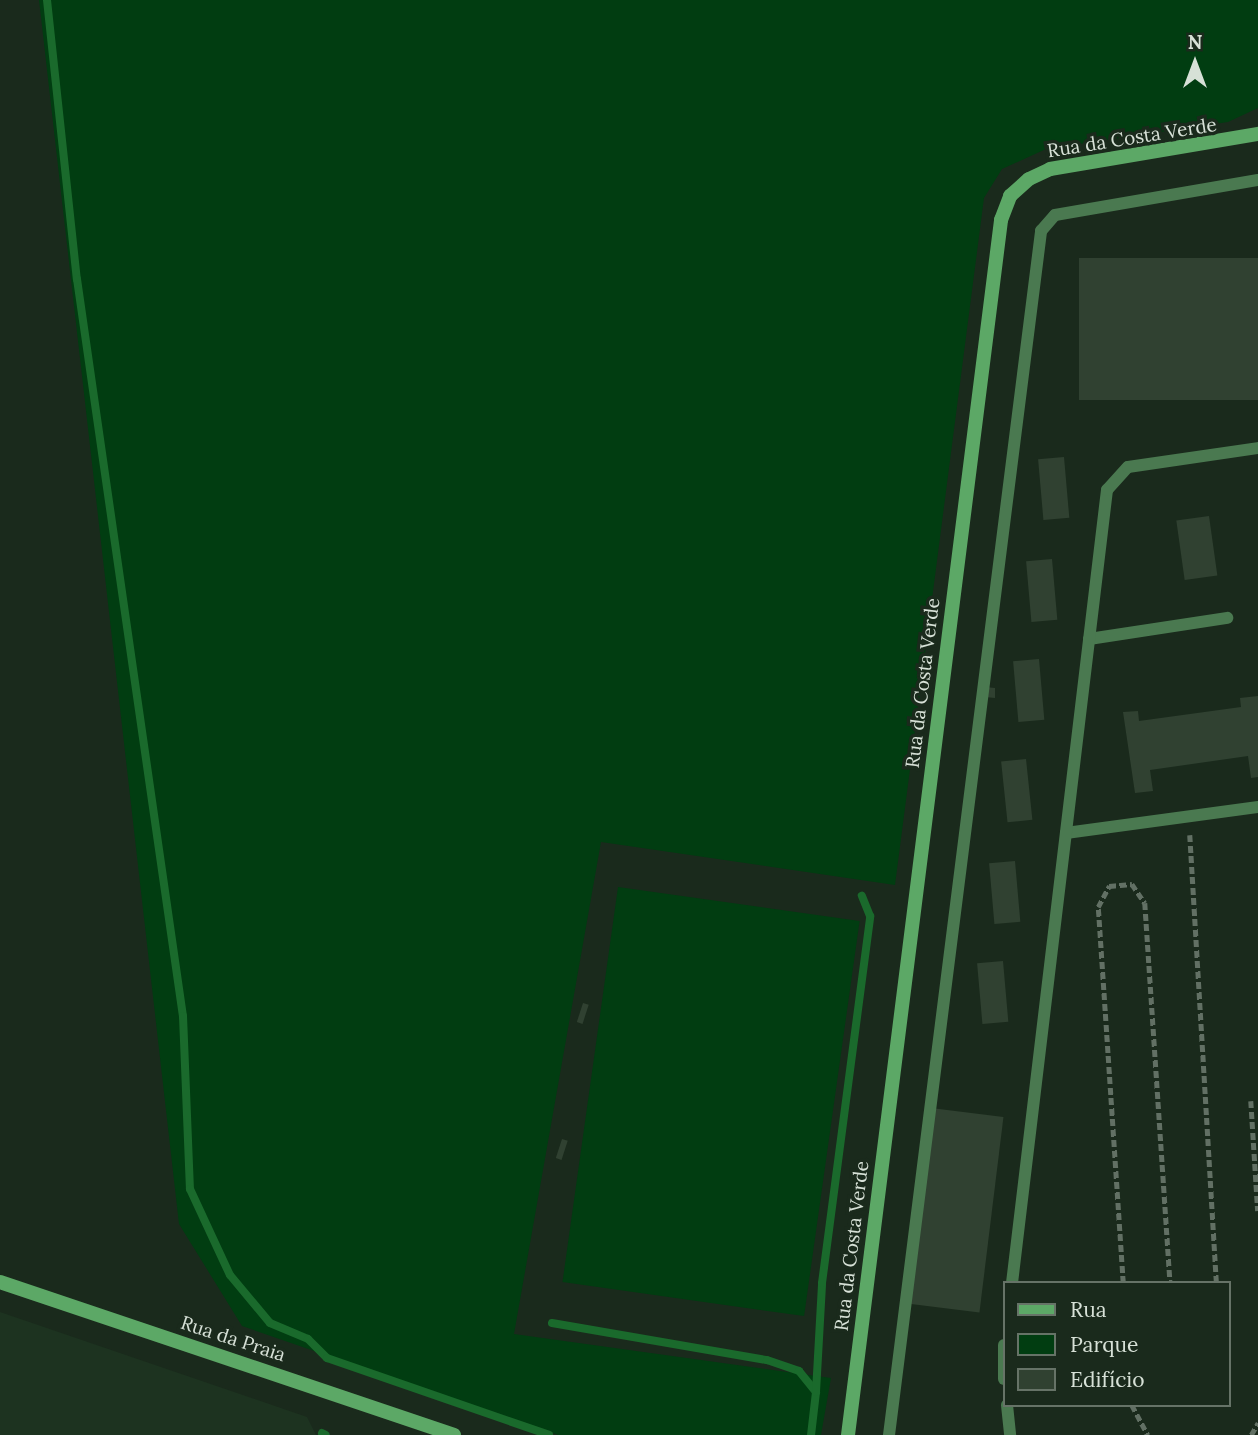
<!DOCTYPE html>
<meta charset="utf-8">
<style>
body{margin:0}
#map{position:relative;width:1258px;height:1435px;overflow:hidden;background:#1a2a1c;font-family:Lora,serif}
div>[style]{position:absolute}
.built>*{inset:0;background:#1d3320}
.green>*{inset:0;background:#013d11;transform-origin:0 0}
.stream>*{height:8px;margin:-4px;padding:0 4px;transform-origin:4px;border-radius:4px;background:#1a6a2c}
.building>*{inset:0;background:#304131;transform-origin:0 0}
.path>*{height:4.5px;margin-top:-2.25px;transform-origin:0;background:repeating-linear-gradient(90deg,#627064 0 7px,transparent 0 10.5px)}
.lane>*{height:12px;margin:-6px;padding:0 6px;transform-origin:6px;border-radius:6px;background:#4a7950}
.secondary>*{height:14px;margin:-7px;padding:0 7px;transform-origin:7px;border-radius:7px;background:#5ca866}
span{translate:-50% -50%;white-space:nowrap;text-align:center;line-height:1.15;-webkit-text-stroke:7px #1a2a1c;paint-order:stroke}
.street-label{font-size:19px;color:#d7e1d7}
.legend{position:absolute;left:1003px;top:1281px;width:228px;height:126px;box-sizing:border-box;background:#1a2a1c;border:2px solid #667367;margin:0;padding:9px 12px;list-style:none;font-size:21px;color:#d7e1d7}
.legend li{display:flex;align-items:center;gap:14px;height:35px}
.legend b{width:35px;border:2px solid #667367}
.north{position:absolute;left:1160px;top:28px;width:70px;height:70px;-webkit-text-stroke:5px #1a2a1c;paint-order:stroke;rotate:0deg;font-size:19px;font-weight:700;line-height:28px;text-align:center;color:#d7e1d7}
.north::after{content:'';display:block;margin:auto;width:24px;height:32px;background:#d7e1d7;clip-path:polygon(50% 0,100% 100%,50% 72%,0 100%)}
</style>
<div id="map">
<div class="built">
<i style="clip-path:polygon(0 1312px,307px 1417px,316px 1435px,0 1435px)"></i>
</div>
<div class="green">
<i style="clip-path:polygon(39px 0,1258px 0,1258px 108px,1228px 122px,1046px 149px,1002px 169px,984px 198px,895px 885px,601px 842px,514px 1334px,831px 1378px,821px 1435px,558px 1435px,242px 1326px,179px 1224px)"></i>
<i style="left:618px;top:887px;width:244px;height:399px;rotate:8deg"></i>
</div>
<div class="stream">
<i style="left:47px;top:0;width:281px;rotate:83.9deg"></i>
<i style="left:77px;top:279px;width:745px;rotate:81.82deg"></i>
<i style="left:183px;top:1016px;width:173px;rotate:87.7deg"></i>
<i style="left:190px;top:1189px;width:95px;rotate:65.1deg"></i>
<i style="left:230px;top:1275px;width:62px;rotate:50.2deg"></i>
<i style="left:270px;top:1323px;width:41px;rotate:22.8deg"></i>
<i style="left:308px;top:1339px;width:27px;rotate:45deg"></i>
<i style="left:327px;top:1358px;width:235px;rotate:19.1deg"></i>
<i style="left:552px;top:1323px;width:218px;rotate:9.8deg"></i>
<i style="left:767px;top:1360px;width:34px;rotate:19deg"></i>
<i style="left:799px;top:1371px;width:27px;rotate:51deg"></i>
<i style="left:816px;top:1392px;width:43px;rotate:96.6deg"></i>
<i style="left:816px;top:1392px;width:109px;rotate:-86.8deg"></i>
<i style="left:822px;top:1283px;width:370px;rotate:-82.5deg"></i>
<i style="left:870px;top:916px;width:22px;rotate:-112deg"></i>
<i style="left:322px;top:1433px;width:4px;rotate:27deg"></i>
</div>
<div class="building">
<i style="left:1258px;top:258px;width:142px;height:179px;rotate:90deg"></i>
<i style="left:1064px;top:457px;width:61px;height:26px;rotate:85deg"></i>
<i style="left:1209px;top:516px;width:60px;height:33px;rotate:82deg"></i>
<i style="left:1052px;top:559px;width:61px;height:26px;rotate:85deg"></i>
<i style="left:1039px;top:659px;width:61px;height:26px;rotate:85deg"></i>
<i style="clip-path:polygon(985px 687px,995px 688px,995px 698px,985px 697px)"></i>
<i style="clip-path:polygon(1258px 696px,1258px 777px,1251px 778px,1248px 756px,1150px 770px,1153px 791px,1135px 793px,1123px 712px,1138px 711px,1139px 721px,1241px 707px,1240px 698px)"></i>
<i style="left:1026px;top:759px;width:61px;height:25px;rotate:84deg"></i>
<i style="left:1015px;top:861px;width:61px;height:26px;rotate:85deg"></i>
<i style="left:1003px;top:961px;width:61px;height:26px;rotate:85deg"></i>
<i style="left:583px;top:1003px;width:6px;height:20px;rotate:18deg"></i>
<i style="left:931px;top:1108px;width:73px;height:197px;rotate:7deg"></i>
<i style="left:562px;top:1139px;width:6px;height:20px;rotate:18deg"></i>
</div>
<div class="path">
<i style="left:1190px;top:835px;width:449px;rotate:86.6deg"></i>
<i style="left:1251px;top:1101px;width:110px;rotate:86.4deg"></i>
<i style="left:1123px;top:1283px;width:377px;rotate:-93.8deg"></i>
<i style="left:1098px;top:907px;width:24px;rotate:-62deg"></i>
<i style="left:1109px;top:886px;width:23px;rotate:-5deg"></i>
<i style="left:1132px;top:884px;width:23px;rotate:56deg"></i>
<i style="left:1145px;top:903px;width:381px;rotate:86.2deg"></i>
<i style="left:1132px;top:1405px;width:34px;rotate:62deg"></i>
<i style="left:1251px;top:1435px;width:14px;rotate:-60deg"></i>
</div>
<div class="lane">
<i style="left:1089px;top:639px;width:140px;rotate:-8.7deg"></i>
<i style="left:1066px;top:833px;width:194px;rotate:-7.7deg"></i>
<i style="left:1012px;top:1283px;width:799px;rotate:-83.17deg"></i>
<i style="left:1107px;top:490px;width:31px;rotate:-48deg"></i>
<i style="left:1128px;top:467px;width:131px;rotate:-8.3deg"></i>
<i style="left:1004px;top:1345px;width:34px;rotate:90deg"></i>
<i style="left:1007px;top:1405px;width:30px;rotate:84deg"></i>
<i style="left:889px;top:1435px;width:1214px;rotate:-82.8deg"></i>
<i style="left:1041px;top:231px;width:21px;rotate:-49deg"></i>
<i style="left:1055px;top:215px;width:206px;rotate:-9.8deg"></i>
</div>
<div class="secondary">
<i style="left:0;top:1282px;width:479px;rotate:18.6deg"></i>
<i style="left:848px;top:1435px;width:1225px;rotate:-82.82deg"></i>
<i style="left:1001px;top:220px;width:26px;rotate:-69deg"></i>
<i style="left:1010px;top:196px;width:25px;rotate:-42deg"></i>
<i style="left:1029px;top:179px;width:23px;rotate:-25deg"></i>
<i style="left:1050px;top:169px;width:211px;rotate:-9.6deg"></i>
</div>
<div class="street-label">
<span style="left:1132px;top:138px;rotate:-9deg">Rua da Costa Verde</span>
<span style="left:923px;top:683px;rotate:-83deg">Rua da Costa Verde</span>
<span style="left:852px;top:1246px;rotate:-83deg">Rua da Costa Verde</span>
<span style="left:233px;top:1339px;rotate:18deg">Rua da Praia</span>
</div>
<ul class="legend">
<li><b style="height:9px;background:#5ca866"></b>Rua</li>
<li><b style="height:19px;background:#013d11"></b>Parque</li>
<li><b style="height:19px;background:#304131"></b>Edifício</li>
</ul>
<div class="north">N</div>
</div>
